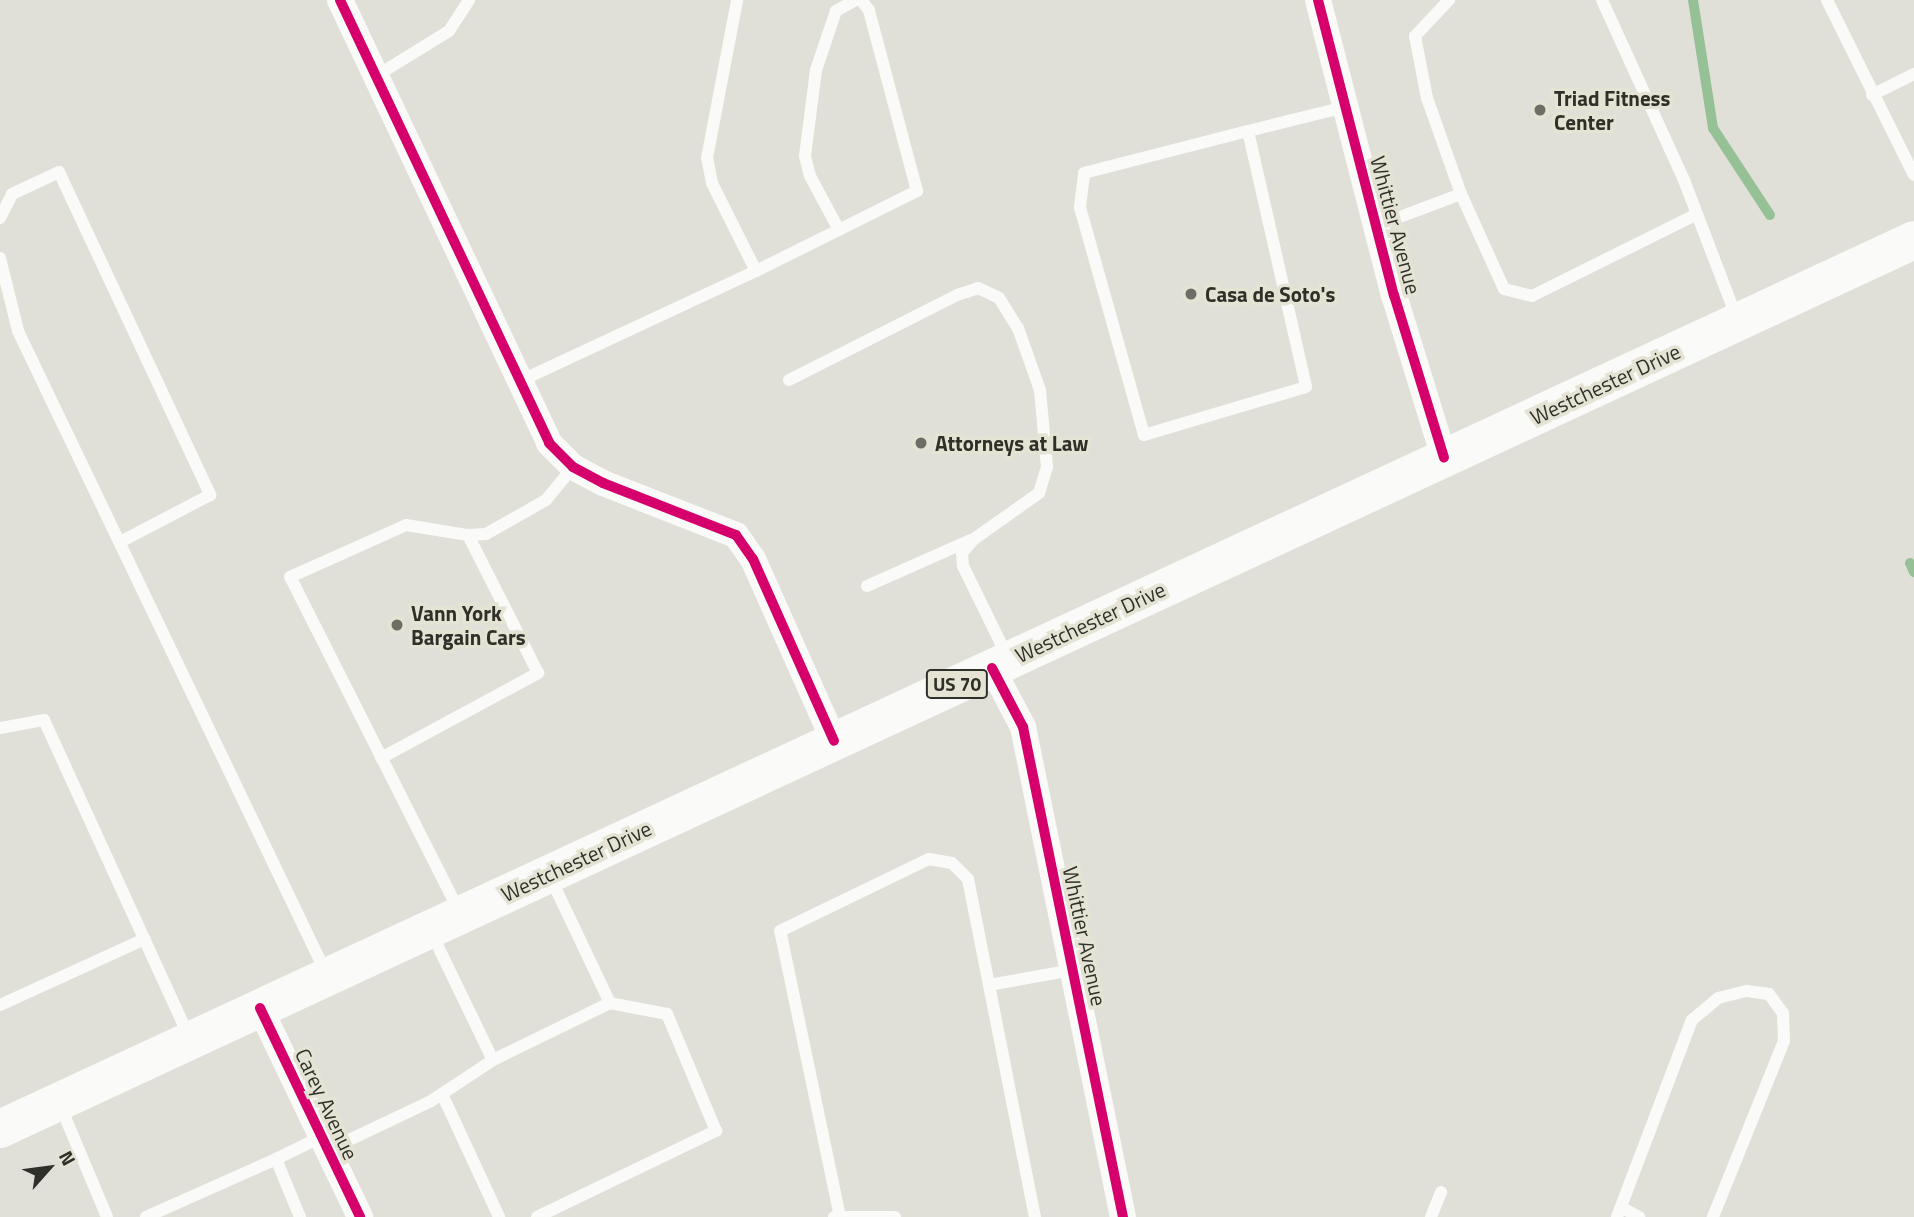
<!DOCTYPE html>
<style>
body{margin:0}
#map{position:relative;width:1914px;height:1217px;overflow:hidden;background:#e0e0d8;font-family:"Titillium Web",sans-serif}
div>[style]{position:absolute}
.stream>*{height:10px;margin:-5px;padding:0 5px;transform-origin:5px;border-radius:5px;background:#96c196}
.lane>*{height:12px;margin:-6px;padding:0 6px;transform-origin:6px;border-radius:6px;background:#fafaf9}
.street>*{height:26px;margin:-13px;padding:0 13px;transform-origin:13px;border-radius:13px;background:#fafaf9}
.primary>*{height:38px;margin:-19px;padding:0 19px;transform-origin:19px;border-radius:19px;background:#fafaf9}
.cycleway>*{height:10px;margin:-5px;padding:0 5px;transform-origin:5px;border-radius:5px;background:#d6006c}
.dots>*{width:19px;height:19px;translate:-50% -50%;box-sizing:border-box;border:4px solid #e4e3d4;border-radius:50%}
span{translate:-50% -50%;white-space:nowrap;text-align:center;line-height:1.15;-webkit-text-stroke:7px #e4e3d4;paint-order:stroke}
.shield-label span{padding:2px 5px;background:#e4e3d4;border:2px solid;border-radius:5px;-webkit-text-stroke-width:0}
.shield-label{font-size:19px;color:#30302a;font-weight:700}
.poi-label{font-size:21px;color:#30302a;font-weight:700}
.left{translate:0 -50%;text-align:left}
.street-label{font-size:21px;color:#30302a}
.north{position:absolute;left:14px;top:1133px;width:70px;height:70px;-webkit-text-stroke:5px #e4e3d4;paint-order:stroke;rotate:62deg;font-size:19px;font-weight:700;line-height:28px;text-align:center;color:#30302a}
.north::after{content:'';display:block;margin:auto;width:24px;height:32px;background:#30302a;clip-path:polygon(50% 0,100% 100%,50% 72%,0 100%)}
</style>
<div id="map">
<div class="stream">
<i style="left:1693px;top:0;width:130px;rotate:81.1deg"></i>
<i style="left:1713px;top:128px;width:104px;rotate:56.8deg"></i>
<i style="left:1910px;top:563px;width:10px;rotate:66deg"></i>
</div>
<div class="lane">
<i style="left:1602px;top:0;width:198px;rotate:65.5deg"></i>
<i style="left:1684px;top:180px;width:149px;rotate:69.1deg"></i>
<i style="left:1827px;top:0;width:195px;rotate:63.6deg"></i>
<i style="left:376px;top:76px;width:86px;rotate:-31.7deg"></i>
<i style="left:449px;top:31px;width:37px;rotate:-57deg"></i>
<i style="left:1872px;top:95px;width:47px;rotate:-26.6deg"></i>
<i style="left:1248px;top:131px;width:262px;rotate:77.2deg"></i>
<i style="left:1306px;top:387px;width:169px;rotate:163.5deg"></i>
<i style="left:1144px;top:435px;width:237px;rotate:-105.7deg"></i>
<i style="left:1080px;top:207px;width:34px;rotate:-83deg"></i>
<i style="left:1084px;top:173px;width:169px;rotate:-14.4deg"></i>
<i style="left:1248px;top:131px;width:100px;rotate:-13.9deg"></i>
<i style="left:1461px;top:194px;width:104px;rotate:65.6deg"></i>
<i style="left:1504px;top:289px;width:29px;rotate:14deg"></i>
<i style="left:1532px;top:296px;width:184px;rotate:-26.4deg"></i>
<i style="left:0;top:218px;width:27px;rotate:-63deg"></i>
<i style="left:12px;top:194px;width:52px;rotate:-25.1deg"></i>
<i style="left:59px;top:172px;width:357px;rotate:64.9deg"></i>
<i style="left:210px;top:495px;width:102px;rotate:152.4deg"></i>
<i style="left:1376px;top:226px;width:91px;rotate:-20.6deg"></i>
<i style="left:1461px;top:194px;width:102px;rotate:-109.5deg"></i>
<i style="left:1427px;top:98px;width:63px;rotate:-101deg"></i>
<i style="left:1415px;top:36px;width:50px;rotate:-46.6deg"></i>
<i style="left:839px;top:230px;width:61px;rotate:-118.2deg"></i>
<i style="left:810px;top:176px;width:21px;rotate:-104deg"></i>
<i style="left:805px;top:156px;width:87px;rotate:-82.7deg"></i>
<i style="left:816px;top:70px;width:62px;rotate:-71.3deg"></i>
<i style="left:836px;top:11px;width:23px;rotate:-29deg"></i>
<i style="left:0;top:258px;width:75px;rotate:76.1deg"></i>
<i style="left:18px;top:331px;width:712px;rotate:64.37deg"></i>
<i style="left:756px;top:271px;width:180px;rotate:-26.4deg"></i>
<i style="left:917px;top:191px;width:187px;rotate:-104.9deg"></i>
<i style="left:869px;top:10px;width:13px;rotate:-129deg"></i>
<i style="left:789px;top:380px;width:188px;rotate:-26.8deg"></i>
<i style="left:957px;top:295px;width:22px;rotate:-18deg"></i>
<i style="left:978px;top:288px;width:23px;rotate:25deg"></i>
<i style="left:999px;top:298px;width:36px;rotate:58deg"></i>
<i style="left:1018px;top:328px;width:66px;rotate:70.5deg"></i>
<i style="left:1040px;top:390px;width:77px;rotate:84.8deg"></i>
<i style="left:1047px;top:467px;width:27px;rotate:107deg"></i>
<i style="left:1039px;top:493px;width:80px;rotate:144.7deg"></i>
<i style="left:974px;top:539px;width:18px;rotate:131deg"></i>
<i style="left:962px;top:553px;width:13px;rotate:86deg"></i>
<i style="left:963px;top:566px;width:100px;rotate:63.9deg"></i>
<i style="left:520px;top:381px;width:260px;rotate:-25deg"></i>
<i style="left:756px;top:271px;width:98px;rotate:-116.6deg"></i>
<i style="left:712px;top:183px;width:25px;rotate:-101deg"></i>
<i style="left:707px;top:158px;width:161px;rotate:-79.2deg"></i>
<i style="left:867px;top:586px;width:114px;rotate:-23.9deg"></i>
<i style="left:0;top:728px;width:45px;rotate:-10.3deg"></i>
<i style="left:44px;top:720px;width:348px;rotate:65.4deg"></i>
<i style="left:381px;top:758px;width:179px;rotate:-28.4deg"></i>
<i style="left:538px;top:673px;width:155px;rotate:-116.9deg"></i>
<i style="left:459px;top:911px;width:374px;rotate:-116.8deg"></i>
<i style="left:290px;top:577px;width:127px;rotate:-24.1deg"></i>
<i style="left:406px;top:525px;width:63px;rotate:9.2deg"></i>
<i style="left:468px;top:535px;width:18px;rotate:-3deg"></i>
<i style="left:486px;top:534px;width:69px;rotate:-29.5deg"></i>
<i style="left:546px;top:500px;width:43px;rotate:-50.7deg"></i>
<i style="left:431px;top:932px;width:142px;rotate:64.2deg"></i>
<i style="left:493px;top:1060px;width:130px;rotate:-26deg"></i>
<i style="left:989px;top:985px;width:84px;rotate:-10.2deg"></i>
<i style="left:0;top:1005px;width:159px;rotate:-24.5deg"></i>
<i style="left:442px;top:1094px;width:136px;rotate:65.1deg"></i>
<i style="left:60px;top:1105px;width:121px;rotate:67.2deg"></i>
<i style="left:328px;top:1150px;width:114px;rotate:-25.4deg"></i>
<i style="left:431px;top:1101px;width:74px;rotate:-33.5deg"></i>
<i style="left:1621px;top:1207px;width:21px;rotate:29deg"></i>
<i style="left:146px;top:1217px;width:142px;rotate:-24deg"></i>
<i style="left:300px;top:1217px;width:63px;rotate:-112.5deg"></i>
<i style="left:276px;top:1159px;width:50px;rotate:-26.1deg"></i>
<i style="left:537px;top:1217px;width:199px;rotate:-25.7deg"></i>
<i style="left:716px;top:1131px;width:127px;rotate:-112.7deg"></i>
<i style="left:667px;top:1014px;width:58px;rotate:-169.1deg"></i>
<i style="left:610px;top:1003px;width:137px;rotate:-115.4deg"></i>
<i style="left:834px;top:1217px;width:61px"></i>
<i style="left:840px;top:1217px;width:292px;rotate:-101.8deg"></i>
<i style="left:780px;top:931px;width:165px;rotate:-25.8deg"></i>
<i style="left:929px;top:859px;width:23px;rotate:10deg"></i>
<i style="left:952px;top:863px;width:23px;rotate:45deg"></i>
<i style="left:968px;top:879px;width:345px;rotate:78.8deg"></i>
<i style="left:1431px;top:1217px;width:27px;rotate:-68deg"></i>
<i style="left:1617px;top:1217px;width:211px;rotate:-69.2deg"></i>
<i style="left:1692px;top:1020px;width:34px;rotate:-40deg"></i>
<i style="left:1718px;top:998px;width:30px;rotate:-14deg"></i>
<i style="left:1747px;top:991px;width:22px;rotate:8deg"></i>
<i style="left:1769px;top:994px;width:24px;rotate:54deg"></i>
<i style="left:1783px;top:1013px;width:28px;rotate:88deg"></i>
<i style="left:1784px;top:1041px;width:190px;rotate:112deg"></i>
</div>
<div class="street">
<i style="left:340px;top:0;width:490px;rotate:64.7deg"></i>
<i style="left:549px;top:443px;width:34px;rotate:45deg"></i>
<i style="left:573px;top:467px;width:34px;rotate:28deg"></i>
<i style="left:603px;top:483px;width:143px;rotate:21.4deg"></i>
<i style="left:736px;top:535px;width:29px;rotate:55deg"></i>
<i style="left:753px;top:559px;width:199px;rotate:66deg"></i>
<i style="left:1318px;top:0;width:305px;rotate:75.6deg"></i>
<i style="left:1394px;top:295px;width:170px;rotate:72.9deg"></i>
<i style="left:992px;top:668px;width:67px;rotate:62.3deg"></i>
<i style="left:1023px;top:727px;width:500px;rotate:78.47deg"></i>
<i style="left:260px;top:1008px;width:232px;rotate:64.4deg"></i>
</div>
<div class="primary">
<i style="left:0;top:1129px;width:2110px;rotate:-24.91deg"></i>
</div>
<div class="cycleway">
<i style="left:340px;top:0;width:490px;rotate:64.7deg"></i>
<i style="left:549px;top:443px;width:34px;rotate:45deg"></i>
<i style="left:573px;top:467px;width:34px;rotate:28deg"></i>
<i style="left:603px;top:483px;width:143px;rotate:21.4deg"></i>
<i style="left:736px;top:535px;width:29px;rotate:55deg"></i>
<i style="left:753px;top:559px;width:199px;rotate:66deg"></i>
<i style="left:1318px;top:0;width:305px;rotate:75.6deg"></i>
<i style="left:1394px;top:295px;width:170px;rotate:72.9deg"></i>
<i style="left:992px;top:668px;width:67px;rotate:62.3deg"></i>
<i style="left:1023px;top:727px;width:500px;rotate:78.47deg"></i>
<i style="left:260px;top:1008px;width:232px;rotate:64.4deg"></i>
</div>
<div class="dots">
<i style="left:1540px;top:110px;background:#6e6e67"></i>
<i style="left:1191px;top:294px;background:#6e6e67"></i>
<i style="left:921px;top:443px;background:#6e6e67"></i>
<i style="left:397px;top:625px;background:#6e6e67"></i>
</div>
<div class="shield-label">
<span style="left:957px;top:684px">US 70</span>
</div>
<div class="poi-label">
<span class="left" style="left:1554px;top:110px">Triad Fitness<br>Center</span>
<span class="left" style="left:1205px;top:294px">Casa de Soto's</span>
<span class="left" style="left:935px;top:443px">Attorneys at Law</span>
<span class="left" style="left:411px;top:625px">Vann York<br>Bargain Cars</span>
</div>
<div class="street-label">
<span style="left:1396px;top:225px;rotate:75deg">Whittier Avenue</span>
<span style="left:1605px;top:384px;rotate:-25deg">Westchester Drive</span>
<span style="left:1090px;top:622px;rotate:-25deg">Westchester Drive</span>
<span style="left:576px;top:861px;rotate:-25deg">Westchester Drive</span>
<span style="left:1085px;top:936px;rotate:78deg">Whittier Avenue</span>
<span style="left:327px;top:1104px;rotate:65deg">Carey Avenue</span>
</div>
<div class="north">N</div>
</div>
